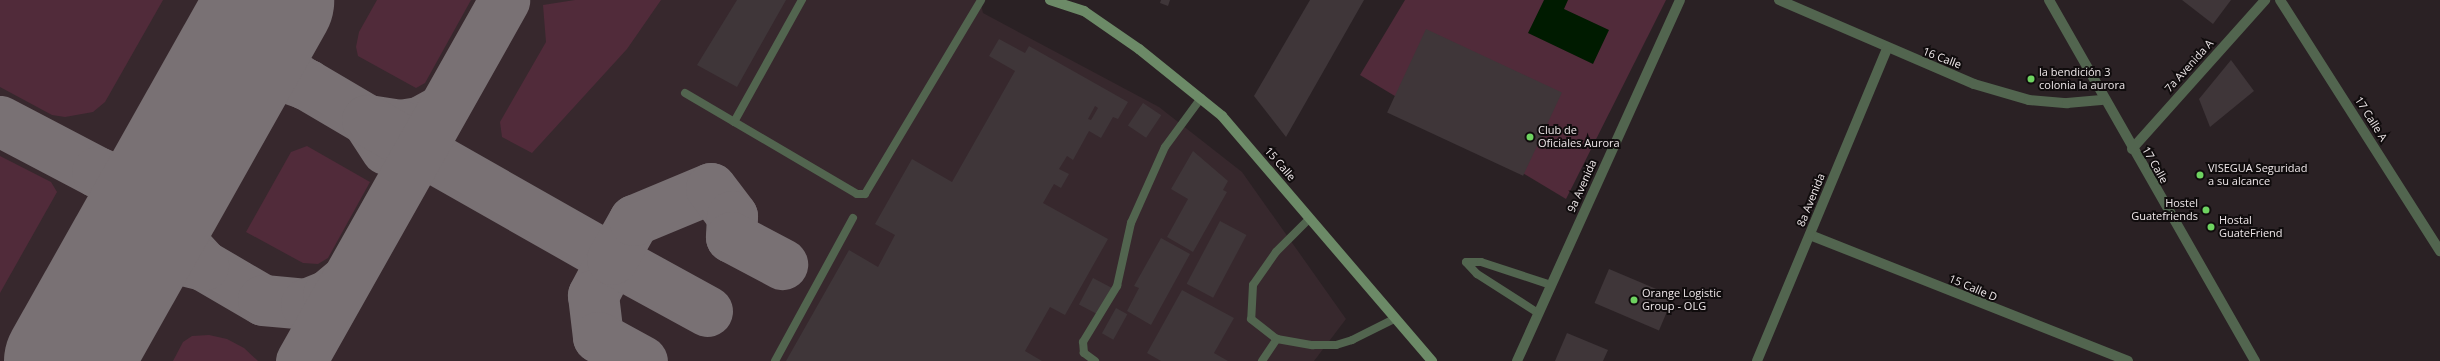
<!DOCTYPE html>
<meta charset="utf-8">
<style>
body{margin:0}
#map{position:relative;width:2440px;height:361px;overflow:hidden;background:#2a2124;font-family:"Open Sans",sans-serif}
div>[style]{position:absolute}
.built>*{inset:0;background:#37282d}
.green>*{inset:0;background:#512b3a}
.water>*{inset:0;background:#001b00}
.taxiway>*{height:51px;margin:-25.5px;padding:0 25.5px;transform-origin:25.5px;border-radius:25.5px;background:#797174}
.runway>*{height:127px;margin:-63.5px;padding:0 63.5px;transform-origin:63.5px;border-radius:63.5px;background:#797174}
.building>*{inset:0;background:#3f3639;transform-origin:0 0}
.service>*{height:8px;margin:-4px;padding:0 4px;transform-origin:4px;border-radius:4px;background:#52654f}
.minor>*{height:10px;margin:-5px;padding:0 5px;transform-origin:5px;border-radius:5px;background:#52654f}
.secondary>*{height:10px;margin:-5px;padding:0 5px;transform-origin:5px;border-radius:5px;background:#6c8a67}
.dots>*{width:11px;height:11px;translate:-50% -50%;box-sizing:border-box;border:2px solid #100c0d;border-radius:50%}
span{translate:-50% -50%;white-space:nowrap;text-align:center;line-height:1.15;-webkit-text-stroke:4px #100c0d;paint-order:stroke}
.street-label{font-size:11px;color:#eee7e9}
.poi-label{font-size:11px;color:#eee7e9}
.left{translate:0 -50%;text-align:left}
.right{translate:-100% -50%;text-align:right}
</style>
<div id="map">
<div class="built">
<i style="clip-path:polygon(0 0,980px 0,983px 13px,1159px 107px,1242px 172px,1346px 319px,1314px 361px,0 361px)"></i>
</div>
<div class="green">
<i style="clip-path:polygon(0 0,163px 0,105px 102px,93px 112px,65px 117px,52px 115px,0 87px)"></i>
<i style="clip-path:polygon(377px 0,471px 0,425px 83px,416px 88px,358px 56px,356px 47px,359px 32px)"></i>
<i style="clip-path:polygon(575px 0,661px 0,627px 49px,532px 153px,502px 137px,500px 122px,546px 42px,543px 5px)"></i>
<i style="clip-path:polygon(1405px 0,1666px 0,1566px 199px,1360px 75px)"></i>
<i style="clip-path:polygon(307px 146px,370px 182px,328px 258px,318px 264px,303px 263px,246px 232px,291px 152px)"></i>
<i style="clip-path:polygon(0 156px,51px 182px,57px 192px,0 293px)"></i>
<i style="clip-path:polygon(209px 335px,227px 339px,244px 348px,258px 361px,173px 361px,183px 342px,192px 336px)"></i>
</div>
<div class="water">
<i style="clip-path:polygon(1544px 0,1568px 0,1564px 9px,1609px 30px,1593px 64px,1528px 33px)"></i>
</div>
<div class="taxiway">
<i style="left:262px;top:15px;width:19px;rotate:93deg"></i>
<i style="left:261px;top:34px;width:17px;rotate:77deg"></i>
<i style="left:265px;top:51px;width:27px;rotate:45deg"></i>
<i style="left:284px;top:70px;width:25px;rotate:34deg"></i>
<i style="left:228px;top:76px;width:19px;rotate:-25deg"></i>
<i style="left:245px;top:68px;width:18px;rotate:3deg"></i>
<i style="left:263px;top:69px;width:46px;rotate:19.2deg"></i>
<i style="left:306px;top:84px;width:71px;rotate:30.5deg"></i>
<i style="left:367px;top:120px;width:35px;rotate:57deg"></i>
<i style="left:441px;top:110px;width:25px;rotate:151deg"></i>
<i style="left:419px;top:122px;width:19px;rotate:171deg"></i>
<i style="left:400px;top:125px;width:33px;rotate:-171deg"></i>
<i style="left:367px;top:120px;width:282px;rotate:29.6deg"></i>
<i style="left:612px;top:259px;width:41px;rotate:117.8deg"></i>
<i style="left:593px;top:295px;width:42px;rotate:83.2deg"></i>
<i style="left:598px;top:337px;width:50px;rotate:28.6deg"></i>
<i style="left:0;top:121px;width:110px;rotate:27.7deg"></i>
<i style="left:97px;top:172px;width:31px;rotate:21deg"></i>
<i style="left:126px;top:183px;width:31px;rotate:2deg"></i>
<i style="left:157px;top:184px;width:19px;rotate:-35deg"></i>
<i style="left:168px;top:181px;width:26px;rotate:97deg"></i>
<i style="left:165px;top:207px;width:21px;rotate:79deg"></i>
<i style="left:169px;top:228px;width:50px;rotate:47.4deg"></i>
<i style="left:203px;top:265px;width:69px;rotate:30.3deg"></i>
<i style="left:263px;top:300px;width:43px;rotate:5.3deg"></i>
<i style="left:306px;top:304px;width:24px;rotate:-22deg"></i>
<i style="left:328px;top:295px;width:23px;rotate:-40deg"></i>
<i style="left:114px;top:279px;width:22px;rotate:-43deg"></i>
<i style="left:130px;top:264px;width:21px;rotate:-17deg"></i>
<i style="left:150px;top:258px;width:25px"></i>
<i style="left:175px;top:258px;width:29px;rotate:14deg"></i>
<i style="left:707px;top:311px;width:108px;rotate:-151.3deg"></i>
<i style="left:612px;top:259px;width:45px;rotate:-60.6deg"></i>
<i style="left:634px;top:220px;width:83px;rotate:-22.6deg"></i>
<i style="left:711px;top:188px;width:35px;rotate:53deg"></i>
<i style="left:732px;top:216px;width:21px;rotate:93deg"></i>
<i style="left:731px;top:237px;width:58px;rotate:27.9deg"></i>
<i style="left:301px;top:361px;width:414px;rotate:-60.6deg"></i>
</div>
<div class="runway">
<i style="left:67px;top:361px;width:414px;rotate:-60.6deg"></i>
</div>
<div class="building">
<i style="clip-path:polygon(737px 0,786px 0,737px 87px,697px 65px)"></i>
<i style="clip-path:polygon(1161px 0,1170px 0,1168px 6px,1160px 3px)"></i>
<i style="clip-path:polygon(1310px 0,1364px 0,1286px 137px,1254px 96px)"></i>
<i style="clip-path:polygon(2182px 0,2231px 0,2213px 24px)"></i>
<i style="left:1426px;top:29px;width:150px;height:92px;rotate:25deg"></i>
<i style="clip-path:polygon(evenodd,999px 39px,1025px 53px,1029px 46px,1128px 102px,1118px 119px,1113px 117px,1101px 138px,1089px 131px,1073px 160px,1067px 156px,1059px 169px,1069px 174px,1061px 188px,1054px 184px,1043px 203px,1108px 239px,1065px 315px,1050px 307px,1025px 351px,1042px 361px,786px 361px,849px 250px,878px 267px,895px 235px,875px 224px,912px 159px,952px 182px,1015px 71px,989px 56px,999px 39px,1095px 106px,1098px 108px,1091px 120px,1088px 119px,1095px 106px)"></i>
<i style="clip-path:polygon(2231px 60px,2254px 91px,2210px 127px,2199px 99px)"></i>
<i style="left:1143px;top:103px;width:22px;height:27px;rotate:34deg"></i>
<i style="clip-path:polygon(1193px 151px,1228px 181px,1223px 190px,1227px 192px,1193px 252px,1167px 237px,1188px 199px,1171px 189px)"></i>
<i style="left:1220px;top:221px;width:30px;height:71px;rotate:28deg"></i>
<i style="clip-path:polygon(1161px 238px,1190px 254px,1151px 325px,1127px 311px,1139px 288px,1134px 286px)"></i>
<i style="left:1609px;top:269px;width:70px;height:37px;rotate:23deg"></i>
<i style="left:1093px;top:278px;width:21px;height:30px;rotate:28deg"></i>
<i style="clip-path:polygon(1182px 290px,1234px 318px,1214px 353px,1228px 361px,1161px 361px,1147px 353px)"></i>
<i style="left:1116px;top:308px;width:13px;height:29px;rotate:29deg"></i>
<i style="clip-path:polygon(1567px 333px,1608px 350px,1603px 361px,1555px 361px)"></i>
</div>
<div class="service">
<i style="left:685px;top:93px;width:199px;rotate:30.4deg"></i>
<i style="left:857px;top:194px;width:8px"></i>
<i style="left:865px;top:194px;width:226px;rotate:-59.1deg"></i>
<i style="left:734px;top:122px;width:140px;rotate:-60.9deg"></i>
<i style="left:1310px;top:218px;width:48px;rotate:135deg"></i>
<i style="left:1276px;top:252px;width:40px;rotate:124.9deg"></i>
<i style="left:1253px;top:285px;width:34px;rotate:93deg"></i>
<i style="left:1251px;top:319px;width:33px;rotate:38deg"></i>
<i style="left:1277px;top:339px;width:36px;rotate:10deg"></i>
<i style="left:1312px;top:345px;width:24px"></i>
<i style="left:1336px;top:345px;width:17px;rotate:-17deg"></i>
<i style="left:1352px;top:340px;width:49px;rotate:-26.6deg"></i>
<i style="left:1538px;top:313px;width:72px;rotate:-147.4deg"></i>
<i style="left:1477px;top:274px;width:16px;rotate:-133deg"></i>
<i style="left:1466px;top:262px;width:15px"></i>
<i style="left:1481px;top:262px;width:74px;rotate:18.2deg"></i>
<i style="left:775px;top:361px;width:163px;rotate:-61.4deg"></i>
<i style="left:1095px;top:361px;width:14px;rotate:-144deg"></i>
<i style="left:1084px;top:353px;width:11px;rotate:-95deg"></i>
<i style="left:1083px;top:342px;width:66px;rotate:-58.7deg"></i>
<i style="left:1117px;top:286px;width:65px;rotate:-77.5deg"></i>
<i style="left:1131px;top:223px;width:83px;rotate:-65.9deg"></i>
<i style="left:1165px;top:147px;width:61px;rotate:-53.7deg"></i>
<i style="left:1262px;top:361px;width:27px;rotate:-56deg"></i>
</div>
<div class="minor">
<i style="left:1779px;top:0;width:212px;rotate:23.3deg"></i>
<i style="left:1974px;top:84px;width:57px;rotate:16.2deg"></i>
<i style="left:2029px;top:100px;width:38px;rotate:5deg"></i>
<i style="left:2067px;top:103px;width:37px;rotate:-5deg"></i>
<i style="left:2049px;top:0;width:416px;rotate:60.3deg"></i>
<i style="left:2280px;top:0;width:298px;rotate:57.5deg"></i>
<i style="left:2132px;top:149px;width:200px;rotate:-48.2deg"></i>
<i style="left:1810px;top:235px;width:342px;rotate:21.6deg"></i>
<i style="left:1517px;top:361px;width:396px;rotate:-65.7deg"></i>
<i style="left:1757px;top:361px;width:338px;rotate:-67.4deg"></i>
</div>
<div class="secondary">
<i style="left:1050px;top:0;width:36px;rotate:18deg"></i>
<i style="left:1084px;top:11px;width:67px;rotate:34.6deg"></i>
<i style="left:1139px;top:49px;width:107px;rotate:38.9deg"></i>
<i style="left:1222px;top:116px;width:323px;rotate:49.4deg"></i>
</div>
<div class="dots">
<i style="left:2031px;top:79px;background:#6ed360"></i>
<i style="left:1530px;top:137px;background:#6ed360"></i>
<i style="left:2200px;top:175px;background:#6ed360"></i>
<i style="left:2206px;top:210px;background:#6ed360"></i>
<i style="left:2211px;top:227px;background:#6ed360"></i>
<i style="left:1634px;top:300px;background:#6ed360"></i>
</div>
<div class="street-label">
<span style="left:1942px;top:58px;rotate:21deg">16 Calle</span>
<span style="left:2189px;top:66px;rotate:-48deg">7a Avenida A</span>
<span style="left:2371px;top:119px;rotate:58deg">17 Calle A</span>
<span style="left:1280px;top:164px;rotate:49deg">15 Calle</span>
<span style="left:2155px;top:165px;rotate:60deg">17 Calle</span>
<span style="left:1582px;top:186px;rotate:-66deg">9a Avenida</span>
<span style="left:1811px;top:200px;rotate:-68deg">8a Avenida</span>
<span style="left:1973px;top:288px;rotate:23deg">15 Calle D</span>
</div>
<div class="poi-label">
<span class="left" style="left:2039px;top:79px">la bendición 3<br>colonia la aurora</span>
<span class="left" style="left:1538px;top:137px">Club de<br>Oficiales Aurora</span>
<span class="left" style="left:2208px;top:175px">VISEGUA Seguridad<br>a su alcance</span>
<span class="right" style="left:2198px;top:210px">Hostel<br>Guatefriends</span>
<span class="left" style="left:2219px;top:227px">Hostal<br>GuateFriend</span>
<span class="left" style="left:1642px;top:300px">Orange Logistic<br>Group - OLG</span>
</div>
</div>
